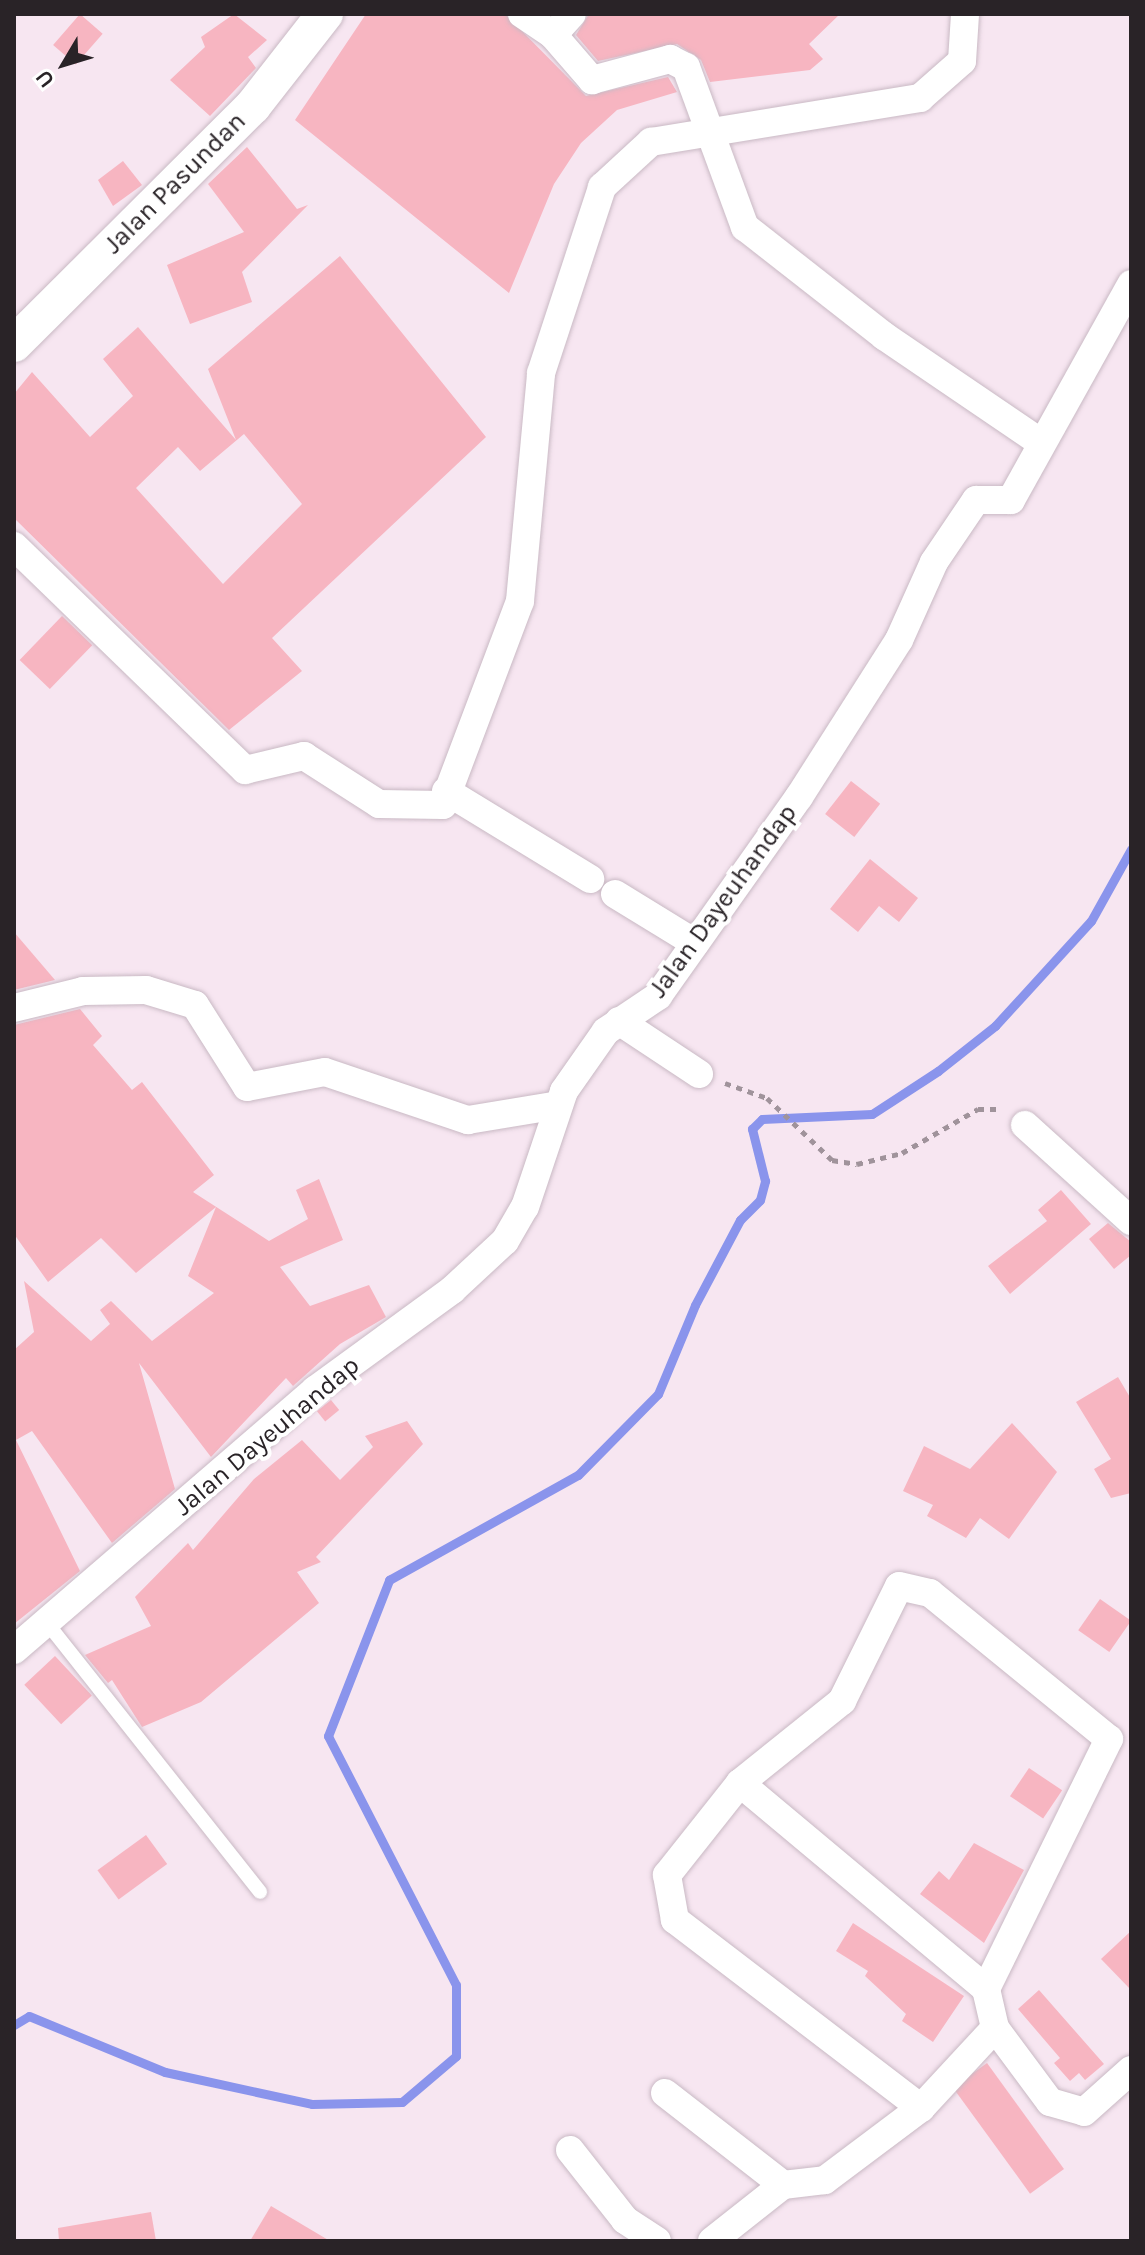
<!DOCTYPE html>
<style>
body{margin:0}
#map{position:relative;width:1145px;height:2255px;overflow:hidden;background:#f7e6f1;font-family:Karla,sans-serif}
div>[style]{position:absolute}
.stream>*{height:9px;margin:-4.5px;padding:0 4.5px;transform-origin:4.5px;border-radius:4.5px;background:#8a94ec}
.building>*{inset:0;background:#f7b5c1;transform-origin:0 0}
.path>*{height:5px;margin-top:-2.5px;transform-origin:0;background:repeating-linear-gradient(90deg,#a0939b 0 6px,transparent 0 12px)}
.roads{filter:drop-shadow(0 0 2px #c9b9c4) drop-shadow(0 0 2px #c9b9c4)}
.service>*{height:14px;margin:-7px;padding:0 7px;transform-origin:7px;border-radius:7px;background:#fff}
.minor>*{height:28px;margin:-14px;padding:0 14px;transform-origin:14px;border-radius:14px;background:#fff}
.tertiary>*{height:36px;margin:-18px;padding:0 18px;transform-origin:18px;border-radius:18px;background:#fff}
span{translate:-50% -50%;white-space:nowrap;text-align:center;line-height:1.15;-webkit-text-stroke:8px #fff;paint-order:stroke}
.street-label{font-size:26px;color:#292327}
.frame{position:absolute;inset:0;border:16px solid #292327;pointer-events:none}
.north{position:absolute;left:24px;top:24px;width:80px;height:80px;-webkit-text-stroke:6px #fff;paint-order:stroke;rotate:232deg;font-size:22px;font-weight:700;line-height:32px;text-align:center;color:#292327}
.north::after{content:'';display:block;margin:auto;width:28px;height:36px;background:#292327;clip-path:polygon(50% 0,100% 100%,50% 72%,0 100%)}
</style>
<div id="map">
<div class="stream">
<i style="left:14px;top:2025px;width:17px;rotate:-31deg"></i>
<i style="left:29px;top:2016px;width:147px;rotate:22.4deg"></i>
<i style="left:165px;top:2072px;width:150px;rotate:12.3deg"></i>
<i style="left:312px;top:2104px;width:90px;rotate:-1.3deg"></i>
<i style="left:402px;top:2102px;width:71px;rotate:-40.4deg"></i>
<i style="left:456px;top:2056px;width:71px;rotate:-90deg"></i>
<i style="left:456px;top:1985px;width:280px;rotate:-117.2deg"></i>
<i style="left:328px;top:1736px;width:168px;rotate:-68.6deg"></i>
<i style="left:389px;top:1580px;width:216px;rotate:-29.1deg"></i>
<i style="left:578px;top:1475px;width:114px;rotate:-45.4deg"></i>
<i style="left:658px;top:1394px;width:96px;rotate:-67.4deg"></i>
<i style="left:695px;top:1305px;width:96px;rotate:-62.1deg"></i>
<i style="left:740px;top:1220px;width:28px;rotate:-45deg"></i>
<i style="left:760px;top:1200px;width:20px;rotate:-75deg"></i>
<i style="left:765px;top:1181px;width:54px;rotate:-104deg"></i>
<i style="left:752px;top:1129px;width:14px;rotate:-45deg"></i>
<i style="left:762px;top:1119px;width:110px;rotate:-2.6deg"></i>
<i style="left:872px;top:1114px;width:79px;rotate:-33.1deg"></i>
<i style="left:938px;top:1071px;width:73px;rotate:-38.3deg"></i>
<i style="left:995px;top:1026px;width:142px;rotate:-47.6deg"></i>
<i style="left:1091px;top:921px;width:82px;rotate:-60.9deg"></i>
</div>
<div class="building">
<i style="left:80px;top:14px;width:30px;height:41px;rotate:41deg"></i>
<i style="clip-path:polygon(234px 14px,267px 40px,248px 57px,256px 68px,210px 116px,170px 80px,205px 47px,201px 37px)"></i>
<i style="clip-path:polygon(366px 14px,505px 14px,586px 96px,668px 77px,677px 92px,617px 110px,581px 143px,554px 184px,509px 293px,295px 120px)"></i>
<i style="clip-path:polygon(589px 14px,840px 14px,809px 44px,823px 59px,810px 70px,710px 82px,701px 60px,677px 44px,598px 61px,576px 35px)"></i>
<i style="clip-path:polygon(247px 147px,297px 209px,308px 205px,242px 272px,252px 302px,190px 324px,167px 265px,244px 232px,208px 184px)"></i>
<i style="clip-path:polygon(123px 161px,142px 185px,113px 206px,98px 180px)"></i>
<i style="clip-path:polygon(evenodd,340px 256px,486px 437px,272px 638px,302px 671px,229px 730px,14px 518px,14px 394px,32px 372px,90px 437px,133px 396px,103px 359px,138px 327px,236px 440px,208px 369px,340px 256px,244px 434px,302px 504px,223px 584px,136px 488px,178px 447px,200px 471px,244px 434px)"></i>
<i style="left:62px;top:616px;width:42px;height:61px;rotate:44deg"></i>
<i style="left:851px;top:781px;width:37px;height:42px;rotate:38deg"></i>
<i style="clip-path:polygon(870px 859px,918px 898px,899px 922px,879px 906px,858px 932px,830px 909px)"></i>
<i style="clip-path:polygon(14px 932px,55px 980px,14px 990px)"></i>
<i style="clip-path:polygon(80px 1009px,102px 1036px,93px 1045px,132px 1090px,142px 1082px,214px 1175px,193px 1192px,269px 1241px,308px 1219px,296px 1190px,319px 1179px,343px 1240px,280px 1267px,310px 1306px,369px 1285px,386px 1317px,340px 1344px,293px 1386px,286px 1378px,211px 1457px,139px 1363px,175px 1489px,112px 1543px,32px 1431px,16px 1440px,80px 1571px,14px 1624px,14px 1350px,34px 1332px,24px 1281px,91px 1341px,110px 1324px,100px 1310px,111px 1301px,152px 1341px,214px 1293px,188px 1276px,216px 1207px,136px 1273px,101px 1238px,48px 1282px,14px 1234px,14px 1025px)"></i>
<i style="clip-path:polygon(1061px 1190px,1091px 1224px,1010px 1294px,988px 1266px,1047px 1221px,1038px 1210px)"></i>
<i style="clip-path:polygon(1108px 1223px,1131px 1242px,1131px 1255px,1114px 1269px,1089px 1239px)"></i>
<i style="clip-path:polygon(1118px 1377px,1131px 1399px,1131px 1493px,1111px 1498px,1094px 1469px,1111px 1459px,1076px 1402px)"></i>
<i style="left:331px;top:1400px;width:13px;height:18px;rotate:51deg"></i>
<i style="clip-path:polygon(407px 1421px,423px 1444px,316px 1557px,321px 1562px,297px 1572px,319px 1603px,201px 1702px,142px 1727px,112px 1680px,108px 1683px,85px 1655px,151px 1626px,135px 1597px,188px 1543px,193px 1550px,254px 1479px,302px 1440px,340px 1480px,373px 1447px,365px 1436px)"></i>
<i style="clip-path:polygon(1012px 1423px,1057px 1472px,1009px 1539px,980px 1518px,966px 1538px,927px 1516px,933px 1505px,903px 1491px,924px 1446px,970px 1469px)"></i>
<i style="left:1100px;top:1599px;width:38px;height:38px;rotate:35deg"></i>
<i style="left:55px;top:1656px;width:54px;height:42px;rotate:47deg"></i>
<i style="left:1029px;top:1768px;width:40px;height:34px;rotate:34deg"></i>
<i style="left:146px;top:1835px;width:36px;height:60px;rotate:54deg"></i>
<i style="clip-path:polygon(974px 1843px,1024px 1870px,984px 1943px,920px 1894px,939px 1871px,949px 1880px)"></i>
<i style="clip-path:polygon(853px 1923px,964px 1996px,933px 2042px,902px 2021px,906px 2014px,865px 1976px,868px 1971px,836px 1951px)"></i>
<i style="clip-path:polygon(1131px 1931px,1131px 1990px,1101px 1959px)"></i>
<i style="clip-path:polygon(1039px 1990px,1104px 2064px,1085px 2080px,1079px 2073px,1070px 2081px,1054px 2063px,1060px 2058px,1018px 2009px)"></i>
<i style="left:987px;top:2063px;width:131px;height:42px;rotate:54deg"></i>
<i style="clip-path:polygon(271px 2206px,330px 2241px,250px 2241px)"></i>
<i style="clip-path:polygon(151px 2212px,156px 2241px,59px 2241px,58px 2228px)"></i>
</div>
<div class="path">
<i style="left:725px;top:1083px;width:45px;rotate:19.7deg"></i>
<i style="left:767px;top:1098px;width:90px;rotate:43.6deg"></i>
<i style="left:832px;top:1160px;width:25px;rotate:9deg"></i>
<i style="left:857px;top:1164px;width:46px;rotate:-13.7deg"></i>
<i style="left:902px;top:1153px;width:88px;rotate:-30.1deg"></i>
<i style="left:978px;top:1109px;width:23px"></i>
</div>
<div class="roads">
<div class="service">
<i style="left:47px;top:1623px;width:343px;rotate:51.6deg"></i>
</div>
<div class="minor">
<i style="left:522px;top:14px;width:37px;rotate:34deg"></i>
<i style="left:553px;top:35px;width:60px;rotate:49.1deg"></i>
<i style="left:592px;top:80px;width:81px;rotate:-15.1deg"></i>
<i style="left:670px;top:59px;width:18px;rotate:27deg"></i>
<i style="left:686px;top:67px;width:171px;rotate:69.8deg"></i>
<i style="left:745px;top:227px;width:177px;rotate:38.1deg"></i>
<i style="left:884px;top:336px;width:189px;rotate:34.2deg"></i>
<i style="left:553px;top:35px;width:28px;rotate:-48deg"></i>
<i style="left:14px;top:546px;width:322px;rotate:44.1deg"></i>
<i style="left:245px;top:770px;width:61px;rotate:-13.3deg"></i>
<i style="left:304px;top:756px;width:89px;rotate:32.6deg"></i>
<i style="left:379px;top:804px;width:64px;rotate:0.9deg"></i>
<i style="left:443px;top:805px;width:218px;rotate:-69.3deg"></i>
<i style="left:520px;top:601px;width:229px;rotate:-84.7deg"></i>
<i style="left:541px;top:373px;width:196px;rotate:-71.8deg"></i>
<i style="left:602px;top:187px;width:67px;rotate:-42.6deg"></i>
<i style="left:651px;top:142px;width:273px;rotate:-9.3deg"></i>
<i style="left:920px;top:98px;width:56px;rotate:-41.4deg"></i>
<i style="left:962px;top:61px;width:47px;rotate:-86.3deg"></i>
<i style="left:446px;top:791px;width:169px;rotate:31.4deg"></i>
<i style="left:615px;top:894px;width:94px;rotate:31.5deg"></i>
<i style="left:14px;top:1008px;width:71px;rotate:-13.8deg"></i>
<i style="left:83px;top:991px;width:63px;rotate:-0.9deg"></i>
<i style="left:146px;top:990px;width:51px;rotate:17deg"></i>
<i style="left:195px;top:1005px;width:97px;rotate:57.6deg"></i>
<i style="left:247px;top:1087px;width:79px;rotate:-10.9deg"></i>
<i style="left:325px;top:1072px;width:151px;rotate:18.6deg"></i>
<i style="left:468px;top:1120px;width:92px;rotate:-9.4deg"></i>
<i style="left:619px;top:1021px;width:96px;rotate:33.5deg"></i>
<i style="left:1025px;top:1125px;width:143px;rotate:42.2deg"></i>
<i style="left:14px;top:1650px;width:398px;rotate:-40.8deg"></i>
<i style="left:315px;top:1390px;width:170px;rotate:-36.1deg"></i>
<i style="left:452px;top:1290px;width:72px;rotate:-42.8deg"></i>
<i style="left:505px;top:1241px;width:39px;rotate:-60deg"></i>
<i style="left:525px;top:1207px;width:122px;rotate:-71.4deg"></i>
<i style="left:564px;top:1091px;width:73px;rotate:-55deg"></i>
<i style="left:606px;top:1031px;width:63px;rotate:-33.9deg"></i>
<i style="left:658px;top:996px;width:244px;rotate:-54.7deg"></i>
<i style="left:799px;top:797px;width:186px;rotate:-57.5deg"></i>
<i style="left:899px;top:640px;width:85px;rotate:-65.8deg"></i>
<i style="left:934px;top:562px;width:75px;rotate:-55.9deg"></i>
<i style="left:976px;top:500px;width:35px"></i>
<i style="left:1011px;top:500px;width:247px;rotate:-60.9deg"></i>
<i style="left:740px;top:1783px;width:321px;rotate:39.9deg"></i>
<i style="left:986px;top:1989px;width:40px;rotate:77deg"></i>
<i style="left:995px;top:2028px;width:92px;rotate:53.4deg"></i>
<i style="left:1050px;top:2102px;width:35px;rotate:16deg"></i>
<i style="left:1084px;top:2112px;width:63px;rotate:-41.8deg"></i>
<i style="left:665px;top:2093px;width:150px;rotate:37.9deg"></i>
<i style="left:921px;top:2108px;width:310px;rotate:-142.6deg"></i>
<i style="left:675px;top:1920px;width:46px;rotate:-100.1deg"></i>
<i style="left:667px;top:1875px;width:117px;rotate:-51.6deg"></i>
<i style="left:740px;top:1783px;width:131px;rotate:-38.8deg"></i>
<i style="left:842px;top:1701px;width:128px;rotate:-63.6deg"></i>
<i style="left:899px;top:1586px;width:32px;rotate:13deg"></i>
<i style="left:930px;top:1593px;width:231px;rotate:39.2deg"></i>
<i style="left:1109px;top:1739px;width:279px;rotate:116.2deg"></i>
<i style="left:570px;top:2150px;width:89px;rotate:51.8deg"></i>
<i style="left:625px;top:2220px;width:38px;rotate:33deg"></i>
<i style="left:712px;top:2241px;width:90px;rotate:-38.3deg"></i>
<i style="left:783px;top:2185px;width:42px;rotate:-6.8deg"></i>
<i style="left:825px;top:2180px;width:120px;rotate:-36.9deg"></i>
<i style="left:921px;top:2108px;width:109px;rotate:-47.2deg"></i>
</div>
<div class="tertiary">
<i style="left:14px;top:344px;width:337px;rotate:-44.9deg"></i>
<i style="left:253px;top:106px;width:117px;rotate:-52deg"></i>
</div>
</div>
<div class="street-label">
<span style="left:175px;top:183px;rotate:-45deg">Jalan Pasundan</span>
<span style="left:723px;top:901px;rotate:-54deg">Jalan Dayeuhandap</span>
<span style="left:267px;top:1436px;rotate:-40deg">Jalan Dayeuhandap</span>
</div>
<div class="frame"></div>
<div class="north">U</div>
</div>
